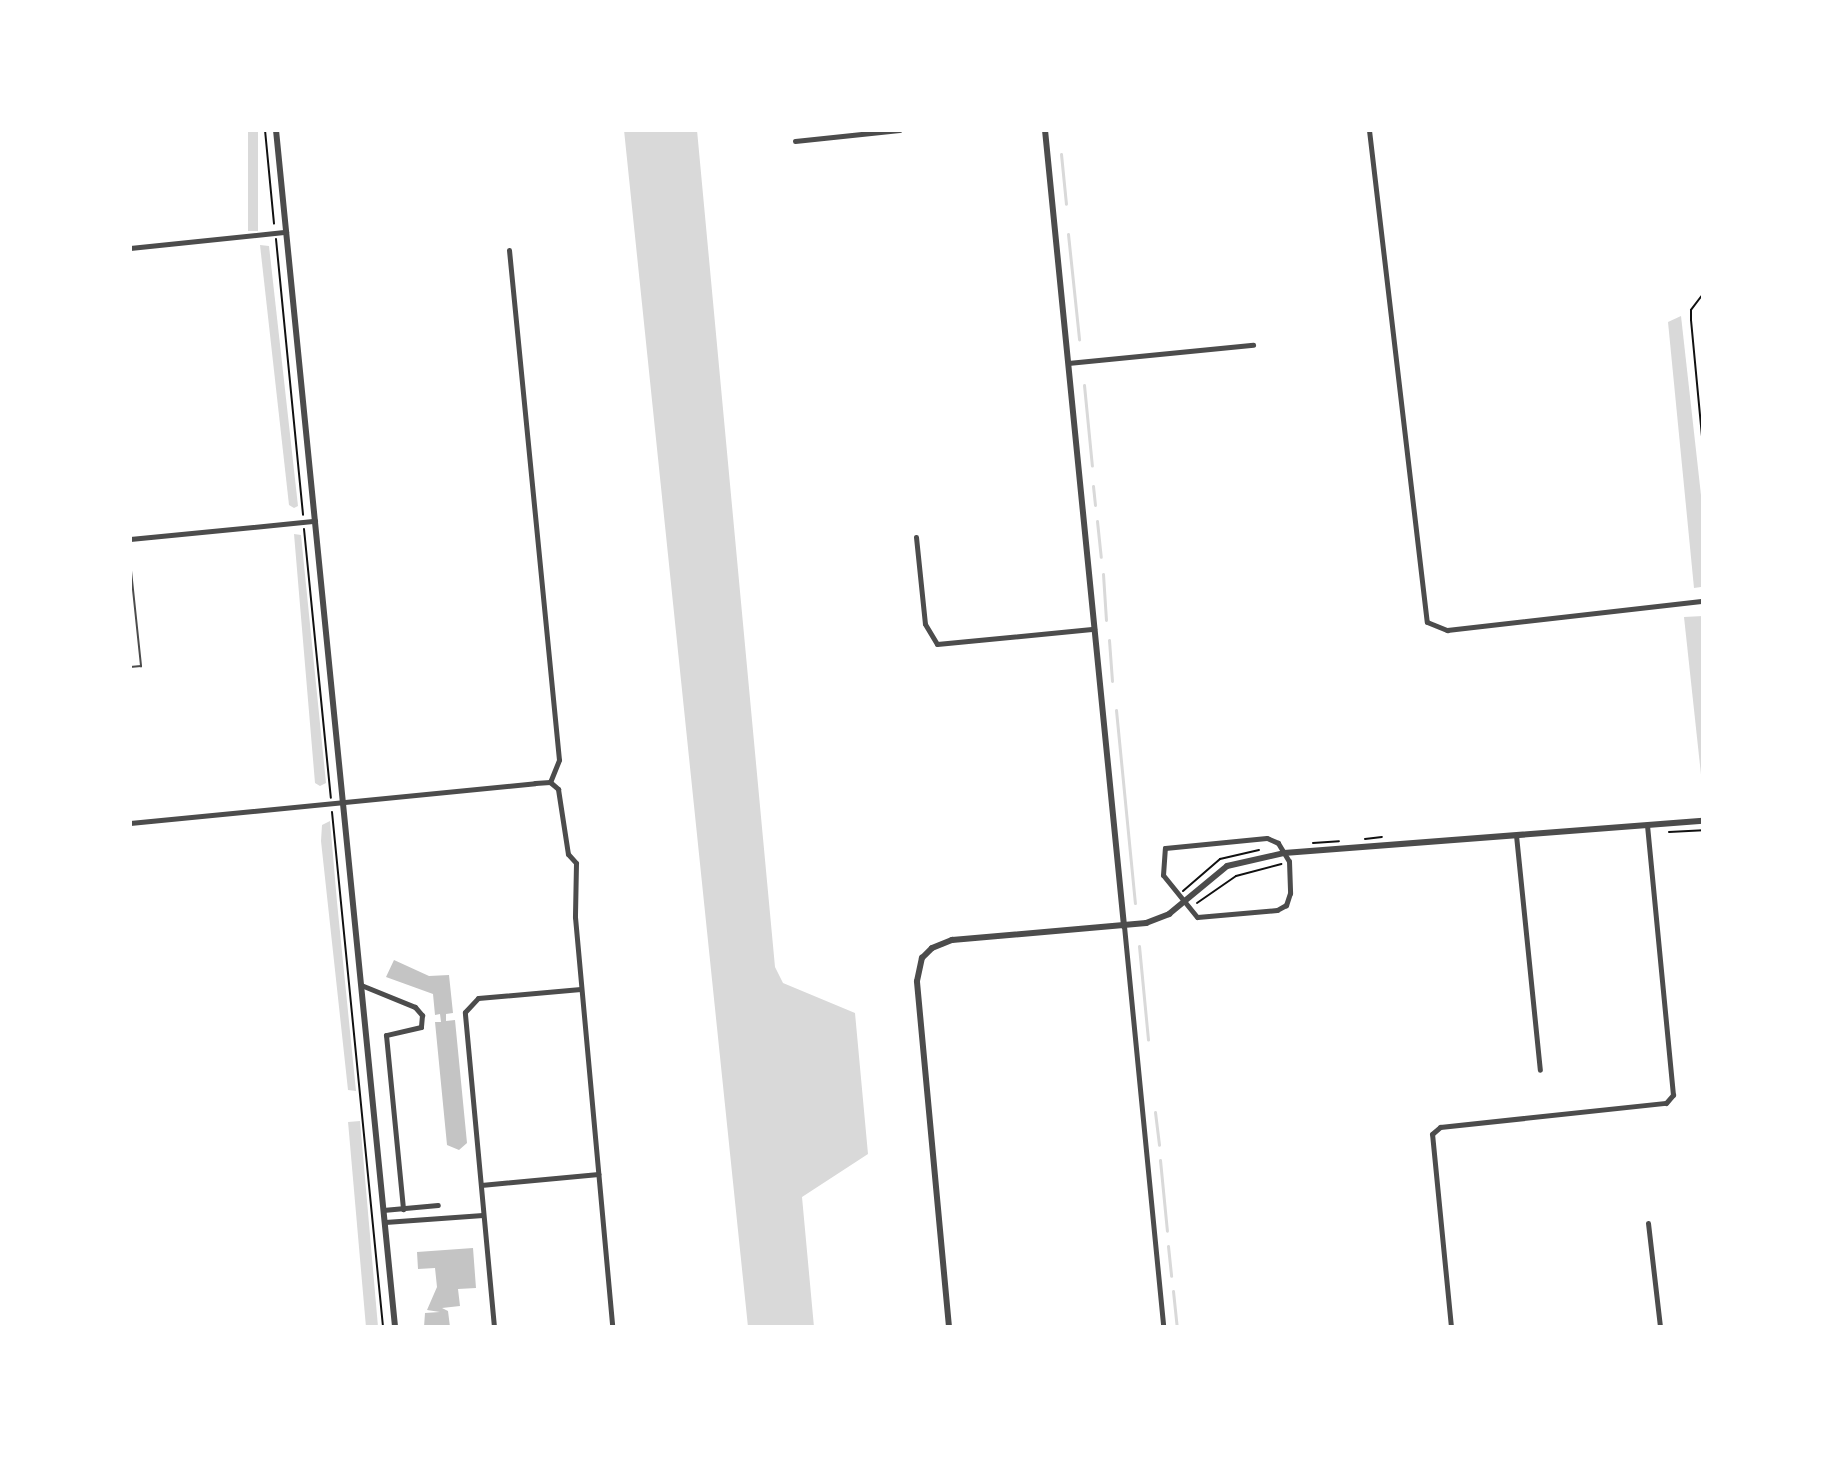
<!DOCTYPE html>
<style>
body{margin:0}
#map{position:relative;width:1833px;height:1457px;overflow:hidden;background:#fff;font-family:Lora,serif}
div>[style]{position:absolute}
.water>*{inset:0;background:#d9d9d9;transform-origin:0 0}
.stream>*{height:3px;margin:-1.5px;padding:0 1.5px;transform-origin:1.5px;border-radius:1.5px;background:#d9d9d9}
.building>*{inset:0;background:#c4c4c4}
.path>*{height:2px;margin:-1px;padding:0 1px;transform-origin:1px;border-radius:1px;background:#111}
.service>*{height:2px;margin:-1px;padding:0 1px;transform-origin:1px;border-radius:1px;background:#4c4c4c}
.minor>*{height:5px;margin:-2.5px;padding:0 2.5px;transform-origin:2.5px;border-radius:2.5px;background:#4c4c4c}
.tertiary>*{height:6px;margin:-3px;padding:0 3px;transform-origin:3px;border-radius:3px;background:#4c4c4c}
span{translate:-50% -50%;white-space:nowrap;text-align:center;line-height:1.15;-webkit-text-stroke:8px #fff;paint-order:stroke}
.frame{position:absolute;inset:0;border:132px solid #fff;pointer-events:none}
</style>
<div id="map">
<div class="water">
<i style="left:248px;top:130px;width:10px;height:101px"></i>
<i style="clip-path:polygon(624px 130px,697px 130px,775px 967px,783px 983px,855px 1013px,868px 1154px,802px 1197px,814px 1327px,748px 1327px)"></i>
<i style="clip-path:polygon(260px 245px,269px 246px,298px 506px,294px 508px,289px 505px)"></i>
<i style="clip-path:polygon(1681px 316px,1703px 513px,1703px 574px,1701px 587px,1694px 588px,1668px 322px)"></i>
<i style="clip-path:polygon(294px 534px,301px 535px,304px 565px,326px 783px,320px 786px,315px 783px)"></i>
<i style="clip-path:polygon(1703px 616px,1703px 793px,1684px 617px)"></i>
<i style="clip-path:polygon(330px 821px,337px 902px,356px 1091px,348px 1090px,321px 841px,322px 825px)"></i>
<i style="left:360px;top:1121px;width:207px;height:12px;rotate:85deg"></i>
</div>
<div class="stream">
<i style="left:1061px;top:154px;width:50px;rotate:84.3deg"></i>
<i style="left:1068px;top:234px;width:106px;rotate:84deg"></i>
<i style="left:1084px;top:385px;width:81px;rotate:84.4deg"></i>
<i style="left:1093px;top:486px;width:19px;rotate:84deg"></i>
<i style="left:1097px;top:521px;width:36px;rotate:84deg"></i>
<i style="left:1103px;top:574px;width:46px;rotate:86.3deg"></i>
<i style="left:1109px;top:640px;width:41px;rotate:85.8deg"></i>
<i style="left:1116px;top:710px;width:194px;rotate:84.4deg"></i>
<i style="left:1139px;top:946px;width:94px;rotate:84.5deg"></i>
<i style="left:1155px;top:1112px;width:33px;rotate:83deg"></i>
<i style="left:1160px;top:1160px;width:71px;rotate:84.4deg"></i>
<i style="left:1168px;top:1246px;width:30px;rotate:84deg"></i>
<i style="left:1173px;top:1291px;width:36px;rotate:84deg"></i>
</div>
<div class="building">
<i style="clip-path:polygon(394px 960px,429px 976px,449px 975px,453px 1013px,446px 1014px,446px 1021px,455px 1020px,467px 1143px,459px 1150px,447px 1145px,435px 1022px,441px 1022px,440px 1014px,435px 1015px,433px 994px,386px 977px)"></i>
<i style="clip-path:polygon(473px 1248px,476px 1288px,458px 1289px,460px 1306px,442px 1308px,448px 1311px,450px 1327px,424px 1327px,425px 1313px,440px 1312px,427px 1310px,437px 1287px,435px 1268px,418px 1269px,417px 1252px)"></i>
</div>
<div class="path">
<i style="left:265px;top:130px;width:94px;rotate:84.5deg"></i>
<i style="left:276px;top:239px;width:277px;rotate:84.4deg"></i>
<i style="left:1703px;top:294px;width:20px;rotate:127deg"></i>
<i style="left:1691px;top:310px;width:10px;rotate:90deg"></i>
<i style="left:1691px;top:320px;width:128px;rotate:84.6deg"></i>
<i style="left:304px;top:529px;width:270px;rotate:84.3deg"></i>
<i style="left:332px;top:812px;width:518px;rotate:84.34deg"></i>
<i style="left:1669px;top:832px;width:34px;rotate:-3deg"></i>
<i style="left:1365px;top:839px;width:17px;rotate:-7deg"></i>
<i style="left:1313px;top:843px;width:26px;rotate:-4deg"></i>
<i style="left:1183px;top:891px;width:49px;rotate:-40.9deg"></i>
<i style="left:1220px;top:859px;width:40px;rotate:-13deg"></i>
<i style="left:1197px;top:903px;width:47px;rotate:-34.7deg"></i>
<i style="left:1236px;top:876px;width:47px;rotate:-14.9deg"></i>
</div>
<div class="service">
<i style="left:130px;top:561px;width:106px;rotate:84deg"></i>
<i style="left:141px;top:666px;width:11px;rotate:175deg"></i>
</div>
<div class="minor">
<i style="left:1369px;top:130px;width:495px;rotate:83.3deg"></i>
<i style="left:1427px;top:622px;width:22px;rotate:22deg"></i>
<i style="left:1447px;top:630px;width:258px;rotate:-6.5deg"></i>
<i style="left:795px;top:141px;width:105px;rotate:-6deg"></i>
<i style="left:130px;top:248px;width:157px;rotate:-5.9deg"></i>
<i style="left:509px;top:250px;width:512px;rotate:84.4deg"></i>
<i style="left:559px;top:760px;width:24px;rotate:112deg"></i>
<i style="left:1068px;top:363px;width:186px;rotate:-5.6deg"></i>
<i style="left:916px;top:537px;width:87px;rotate:84.1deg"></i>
<i style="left:925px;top:624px;width:23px;rotate:59deg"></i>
<i style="left:937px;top:644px;width:158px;rotate:-5.5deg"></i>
<i style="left:130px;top:539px;width:186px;rotate:-5.6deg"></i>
<i style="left:130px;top:823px;width:407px;rotate:-5.6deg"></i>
<i style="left:535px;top:783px;width:15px;rotate:-4deg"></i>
<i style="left:550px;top:782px;width:11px;rotate:41deg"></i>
<i style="left:558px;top:789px;width:66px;rotate:81.3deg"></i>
<i style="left:568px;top:854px;width:12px;rotate:48deg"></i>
<i style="left:576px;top:863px;width:54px;rotate:91.1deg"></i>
<i style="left:575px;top:917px;width:412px;rotate:84.8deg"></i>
<i style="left:1516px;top:835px;width:236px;rotate:84.2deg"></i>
<i style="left:1267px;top:838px;width:12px;rotate:24deg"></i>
<i style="left:1278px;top:843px;width:21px;rotate:59deg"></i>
<i style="left:1289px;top:861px;width:32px;rotate:88deg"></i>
<i style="left:1290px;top:893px;width:13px;rotate:108deg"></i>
<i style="left:1286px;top:905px;width:10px;rotate:151deg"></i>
<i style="left:1277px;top:910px;width:80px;rotate:175deg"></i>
<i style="left:1197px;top:917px;width:54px;rotate:-129deg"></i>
<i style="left:1163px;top:875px;width:27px;rotate:-86deg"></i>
<i style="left:1165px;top:848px;width:102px;rotate:-5.6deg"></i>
<i style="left:1124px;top:926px;width:403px;rotate:84.4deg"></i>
<i style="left:361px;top:985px;width:58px;rotate:22.2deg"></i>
<i style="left:415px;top:1007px;width:11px;rotate:49deg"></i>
<i style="left:422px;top:1015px;width:12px;rotate:95deg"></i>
<i style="left:421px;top:1027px;width:36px;rotate:167deg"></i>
<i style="left:386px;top:1035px;width:175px;rotate:84.4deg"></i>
<i style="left:481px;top:1185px;width:118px;rotate:-5.4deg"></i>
<i style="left:383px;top:1210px;width:55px;rotate:-5.2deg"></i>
<i style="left:385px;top:1222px;width:98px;rotate:-4.1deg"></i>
<i style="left:1648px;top:1223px;width:105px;rotate:83.4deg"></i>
<i style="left:494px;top:1327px;width:316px;rotate:-95.3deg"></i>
<i style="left:465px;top:1012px;width:19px;rotate:-47deg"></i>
<i style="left:478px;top:998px;width:103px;rotate:-5deg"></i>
<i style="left:1451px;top:1327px;width:194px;rotate:-95.6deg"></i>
<i style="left:1432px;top:1134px;width:11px;rotate:-41deg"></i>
<i style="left:1440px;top:1127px;width:227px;rotate:-6.1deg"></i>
<i style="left:1666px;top:1103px;width:11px;rotate:-49deg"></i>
<i style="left:1673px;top:1095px;width:271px;rotate:-95.5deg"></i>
</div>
<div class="tertiary">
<i style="left:276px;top:130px;width:1203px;rotate:84.32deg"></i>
<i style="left:1045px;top:130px;width:800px;rotate:84.33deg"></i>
<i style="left:949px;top:1327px;width:347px;rotate:-95.3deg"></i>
<i style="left:917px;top:981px;width:24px;rotate:-78deg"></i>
<i style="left:922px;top:958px;width:14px;rotate:-45deg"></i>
<i style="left:932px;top:948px;width:22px;rotate:-22deg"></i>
<i style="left:952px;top:940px;width:195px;rotate:-5deg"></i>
<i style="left:1146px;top:923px;width:25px;rotate:-21deg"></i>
<i style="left:1169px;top:914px;width:75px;rotate:-39.6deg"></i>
<i style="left:1227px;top:866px;width:58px;rotate:-12.8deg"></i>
<i style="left:1284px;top:853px;width:420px;rotate:-4.4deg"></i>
</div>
<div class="frame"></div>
</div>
